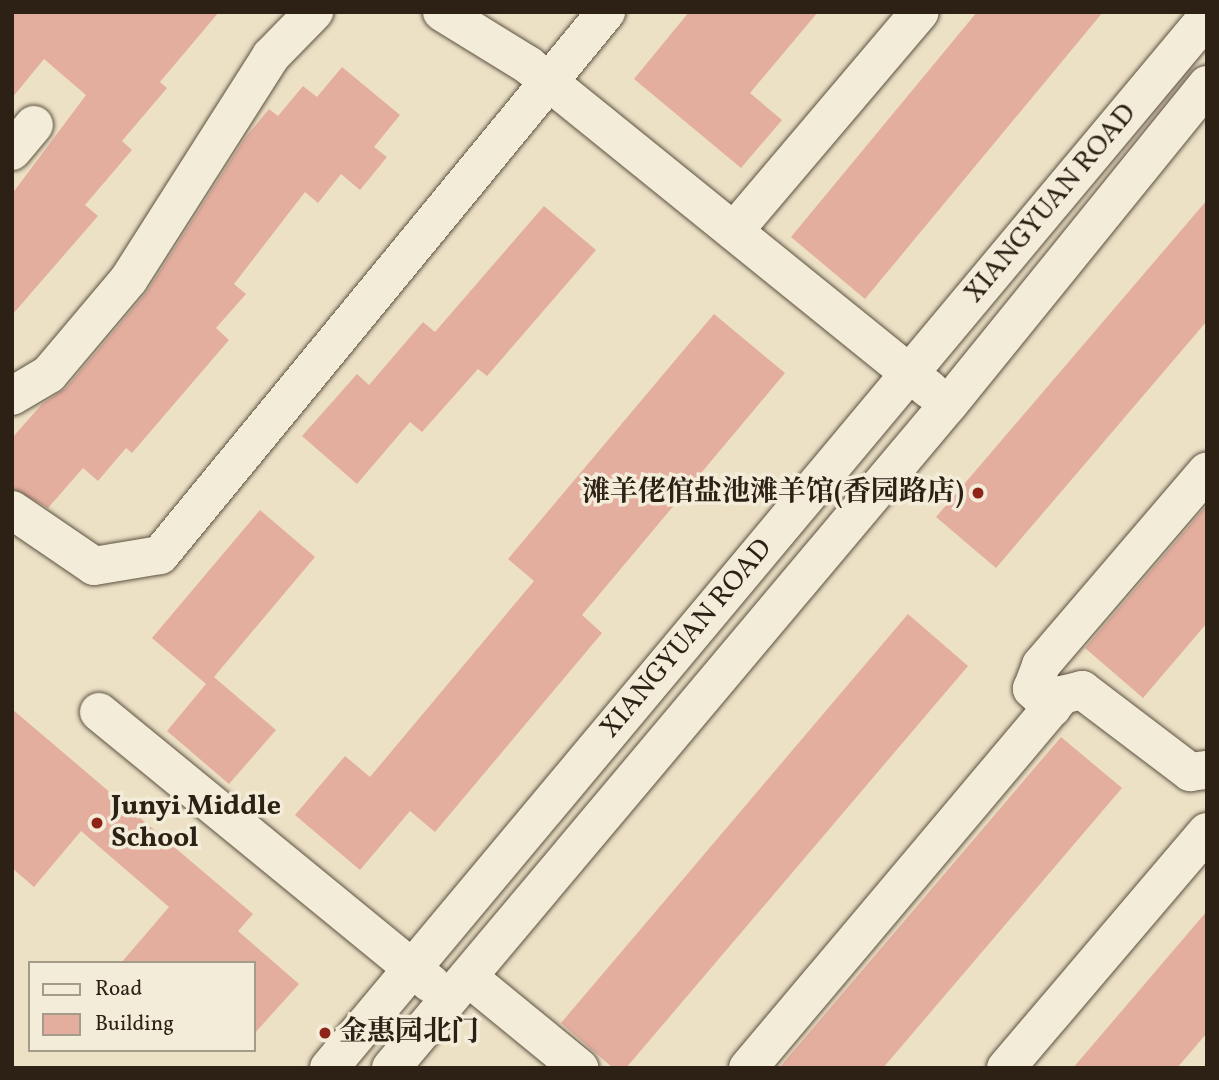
<!DOCTYPE html>
<meta charset="utf-8">
<style>
body{margin:0}
#map{position:relative;width:1219px;height:1080px;overflow:hidden;background:#ece1c5;font-family:Vollkorn,"Noto Serif SC",serif}
div>[style]{position:absolute}
.building>*{inset:0;background:#e4ae9f}
.roads{filter:drop-shadow(0 0 2px #5d5142) drop-shadow(0 0 2px #5d5142)}
.minor>*{height:38px;margin:-19px;padding:0 19px;transform-origin:19px;border-radius:19px;background:#f3ecd9}
.dots>*{width:19px;height:19px;translate:-50% -50%;box-sizing:border-box;border:4px solid #f3ecd9;border-radius:50%}
span{translate:-50% -50%;white-space:nowrap;text-align:center;line-height:1.15;-webkit-text-stroke:7px #f3ecd9;paint-order:stroke}
.street-label{font-size:28px;color:#2d2116}
.poi-label{font-size:28px;color:#2d2116;font-weight:700}
.right{translate:-100% -50%;text-align:right}
.left{translate:0 -50%;text-align:left}
.frame{position:absolute;inset:0;border:14px solid #2d2116;pointer-events:none}
.legend{position:absolute;left:28px;top:961px;width:228px;height:91px;box-sizing:border-box;background:#f3ecd9;border:2px solid #a49b8b;margin:0;padding:9px 12px;list-style:none;font-size:21px;color:#2d2116}
.legend li{display:flex;align-items:center;gap:14px;height:35px}
.legend b{width:35px;border:2px solid #a49b8b}
</style>
<div id="map">
<div class="building">
<i style="clip-path:polygon(12px 12px,219px 12px,160px 82px,167px 88px,122px 141px,132px 150px,85px 205px,98px 216px,12px 315px,12px 194px,86px 95px,44px 59px,12px 98px)"></i>
<i style="clip-path:polygon(689px 12px,818px 12px,750px 93px,782px 120px,741px 168px,634px 79px)"></i>
<i style="clip-path:polygon(977px 12px,1103px 12px,865px 299px,791px 237px)"></i>
<i style="clip-path:polygon(342px 67px,400px 115px,374px 147px,387px 157px,360px 190px,341px 174px,318px 203px,305px 192px,234px 284px,246px 294px,216px 328px,229px 340px,132px 453px,126px 448px,98px 481px,83px 468px,48px 508px,12px 488px,12px 438px,42px 404px,66px 388px,146px 293px,245px 138px,269px 109px,278px 116px,303px 86px,317px 97px)"></i>
<i style="clip-path:polygon(1207px 200px,1207px 321px,996px 568px,936px 517px)"></i>
<i style="clip-path:polygon(544px 206px,596px 250px,487px 376px,478px 369px,422px 432px,410px 422px,357px 484px,302px 436px,357px 374px,369px 385px,423px 322px,435px 332px)"></i>
<i style="clip-path:polygon(714px 314px,785px 373px,582px 615px,602px 633px,435px 832px,410px 811px,360px 870px,295px 815px,345px 756px,370px 777px,534px 581px,508px 559px)"></i>
<i style="clip-path:polygon(1207px 505px,1207px 623px,1143px 698px,1085px 648px)"></i>
<i style="clip-path:polygon(260px 510px,315px 557px,214px 677px,276px 730px,229px 784px,167px 731px,206px 684px,152px 638px)"></i>
<i style="clip-path:polygon(908px 614px,968px 666px,626px 1068px,613px 1068px,561px 1023px)"></i>
<i style="clip-path:polygon(12px 709px,253px 914px,238px 931px,299px 984px,254px 1034px,254px 963px,121px 963px,169px 907px,81px 831px,34px 887px,12px 868px)"></i>
<i style="clip-path:polygon(1061px 737px,1122px 788px,883px 1068px,779px 1068px)"></i>
<i style="clip-path:polygon(1207px 911px,1207px 1033px,1177px 1068px,1073px 1068px)"></i>
</div>
<div class="roads">
<div class="minor">
<i style="left:442px;top:12px;width:101px;rotate:31.6deg"></i>
<i style="left:528px;top:65px;width:517px;rotate:38.95deg"></i>
<i style="left:12px;top:151px;width:34px;rotate:-50deg"></i>
<i style="left:734px;top:231px;width:287px;rotate:-49.7deg"></i>
<i style="left:12px;top:396px;width:43px;rotate:-30.7deg"></i>
<i style="left:49px;top:374px;width:124px;rotate:-49.9deg"></i>
<i style="left:129px;top:279px;width:264px;rotate:-57.5deg"></i>
<i style="left:271px;top:56px;width:62px;rotate:-45.7deg"></i>
<i style="left:12px;top:510px;width:99px;rotate:34.3deg"></i>
<i style="left:94px;top:566px;width:67px;rotate:-9.5deg"></i>
<i style="left:160px;top:555px;width:703px;rotate:-50.6deg"></i>
<i style="left:1052px;top:708px;width:28px;rotate:-136deg"></i>
<i style="left:1032px;top:689px;width:26px;rotate:-69deg"></i>
<i style="left:1041px;top:665px;width:255px;rotate:-49.4deg"></i>
<i style="left:99px;top:712px;width:429px;rotate:39.3deg"></i>
<i style="left:468px;top:977px;width:144px;rotate:39.3deg"></i>
<i style="left:329px;top:1068px;width:1369px;rotate:-50.12deg"></i>
<i style="left:391px;top:1068px;width:866px;rotate:-49.97deg"></i>
<i style="left:948px;top:405px;width:412px;rotate:-51deg"></i>
<i style="left:748px;top:1068px;width:488px;rotate:-49.9deg"></i>
<i style="left:1062px;top:695px;width:21px;rotate:-14deg"></i>
<i style="left:1082px;top:690px;width:136px;rotate:37.2deg"></i>
<i style="left:1190px;top:772px;width:17px;rotate:-7deg"></i>
<i style="left:1006px;top:1068px;width:310px;rotate:-49.6deg"></i>
</div>
</div>
<div class="dots">
<i style="left:978px;top:493px;background:#8f2418"></i>
<i style="left:97px;top:823px;background:#8f2418"></i>
<i style="left:325px;top:1033px;background:#8f2418"></i>
</div>
<div class="street-label">
<span style="left:1051px;top:204px;rotate:-50deg">XIANGYUAN ROAD</span>
<span style="left:687px;top:639px;rotate:-50deg">XIANGYUAN ROAD</span>
</div>
<div class="poi-label">
<span class="right" style="left:964px;top:493px">滩羊佬倌盐池滩羊馆(香园路店)</span>
<span class="left" style="left:111px;top:823px">Junyi Middle<br>School</span>
<span class="left" style="left:339px;top:1033px">金惠园北门</span>
</div>
<div class="frame"></div>
<ul class="legend">
<li><b style="height:9px;background:#f3ecd9"></b>Road</li>
<li><b style="height:19px;background:#e4ae9f"></b>Building</li>
</ul>
</div>
